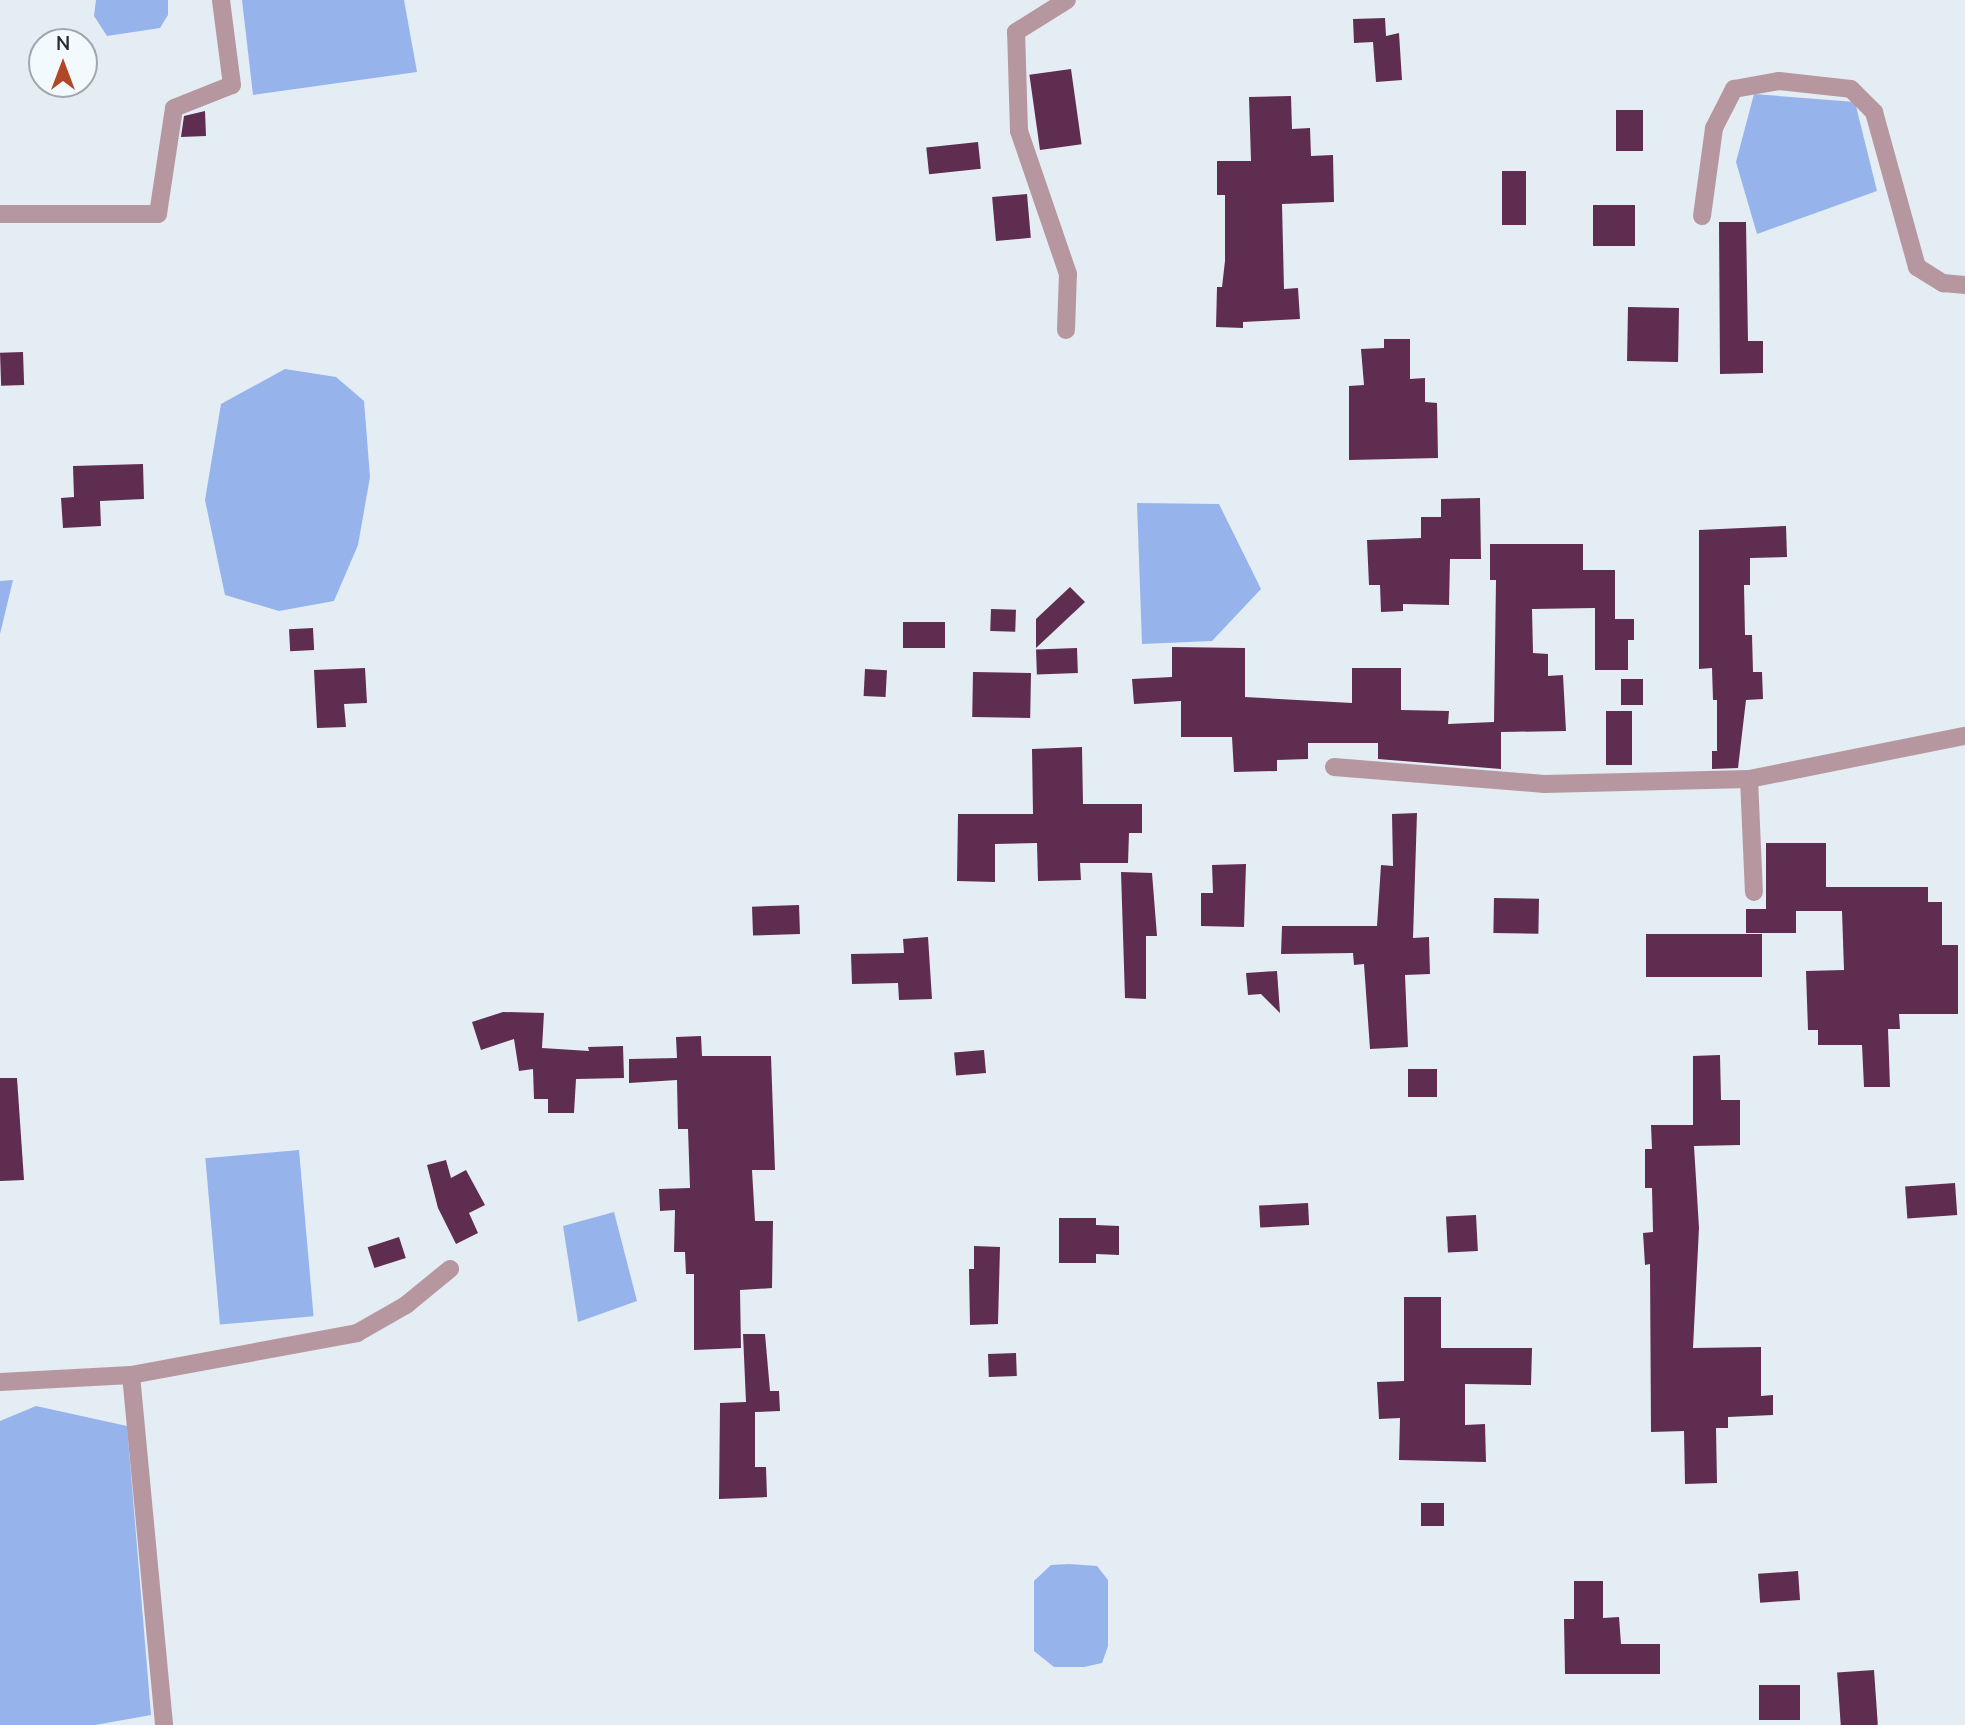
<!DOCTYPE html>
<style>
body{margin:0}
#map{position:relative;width:1965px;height:1725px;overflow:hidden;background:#e4edf3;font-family:"Nunito Sans",sans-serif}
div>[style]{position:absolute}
.water>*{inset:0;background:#96b4eb;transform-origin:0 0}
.building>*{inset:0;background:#5f2d4f;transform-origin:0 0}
.minor>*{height:18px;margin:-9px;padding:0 9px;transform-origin:9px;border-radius:9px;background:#b7979f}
span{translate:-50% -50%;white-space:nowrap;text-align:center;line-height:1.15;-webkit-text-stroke:7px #f2faff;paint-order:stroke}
.north{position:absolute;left:28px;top:28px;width:70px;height:70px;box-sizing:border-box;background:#f2faff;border:2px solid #a1a7ab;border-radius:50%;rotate:0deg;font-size:19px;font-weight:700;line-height:28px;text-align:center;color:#282b2e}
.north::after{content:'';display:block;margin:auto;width:24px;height:32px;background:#b04828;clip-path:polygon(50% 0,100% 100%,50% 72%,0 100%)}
</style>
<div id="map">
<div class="water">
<i style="clip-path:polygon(96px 0,168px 0,168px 15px,160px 28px,107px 36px,94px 16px)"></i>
<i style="clip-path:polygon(242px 0,404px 0,417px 72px,253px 95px)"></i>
<i style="clip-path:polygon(1754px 94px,1855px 102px,1877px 191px,1757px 234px,1736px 162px)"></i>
<i style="clip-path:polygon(285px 369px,336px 377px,364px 401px,370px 477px,358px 545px,334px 601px,279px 611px,225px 595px,205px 500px,221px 404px)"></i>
<i style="clip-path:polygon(1137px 503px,1219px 504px,1261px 589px,1212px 641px,1142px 644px)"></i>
<i style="clip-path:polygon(13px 580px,0 634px,0 581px)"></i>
<i style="left:299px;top:1150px;width:167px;height:94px;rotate:85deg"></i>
<i style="clip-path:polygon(614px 1212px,637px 1301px,578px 1322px,563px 1226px)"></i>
<i style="clip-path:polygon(36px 1406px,127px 1426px,151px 1715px,95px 1725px,0 1725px,0 1421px)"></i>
<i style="clip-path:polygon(1069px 1564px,1097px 1566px,1108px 1580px,1108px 1646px,1102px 1663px,1084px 1667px,1054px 1667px,1034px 1651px,1034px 1581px,1051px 1565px)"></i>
</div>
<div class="building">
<i style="clip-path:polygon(1385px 18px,1386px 36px,1399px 33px,1402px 80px,1376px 82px,1373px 42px,1354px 43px,1353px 19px)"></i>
<i style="left:1071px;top:69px;width:76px;height:42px;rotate:82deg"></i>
<i style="clip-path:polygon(1291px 96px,1292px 129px,1310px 128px,1311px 156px,1333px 155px,1334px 202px,1282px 204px,1284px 289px,1298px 288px,1300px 319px,1243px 322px,1243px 328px,1216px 327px,1217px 287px,1222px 287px,1225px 261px,1225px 195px,1217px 195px,1217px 161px,1251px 161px,1249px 97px)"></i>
<i style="left:1616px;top:110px;width:27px;height:41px"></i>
<i style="clip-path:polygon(205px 111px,206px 136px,181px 137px,184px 116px)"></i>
<i style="left:978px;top:142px;width:27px;height:52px;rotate:84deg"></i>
<i style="left:1502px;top:171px;width:24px;height:54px"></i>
<i style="left:1027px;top:194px;width:44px;height:35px;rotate:85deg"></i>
<i style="left:1593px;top:205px;width:42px;height:41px"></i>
<i style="clip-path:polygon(1719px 222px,1746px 222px,1748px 341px,1763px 341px,1763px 373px,1720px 374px)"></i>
<i style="left:1628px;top:307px;width:51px;height:54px;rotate:1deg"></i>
<i style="clip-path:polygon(1384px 339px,1410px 339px,1410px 379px,1425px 378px,1425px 402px,1437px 403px,1438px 458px,1349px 460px,1349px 386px,1364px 385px,1361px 349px,1384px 348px)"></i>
<i style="left:23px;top:352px;width:33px;height:23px;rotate:88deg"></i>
<i style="clip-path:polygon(143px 464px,144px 499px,100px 501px,101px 526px,63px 528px,61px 498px,74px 497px,73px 466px)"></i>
<i style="clip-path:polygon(1480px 498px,1481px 559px,1450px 559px,1449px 605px,1403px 604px,1403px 611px,1381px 612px,1380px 585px,1369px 585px,1367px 540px,1421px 538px,1421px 517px,1441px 517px,1441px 499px)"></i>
<i style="clip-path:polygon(1786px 526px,1787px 557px,1750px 558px,1750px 585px,1744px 585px,1745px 635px,1752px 635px,1753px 672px,1762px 672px,1763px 699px,1746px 700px,1738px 768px,1712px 769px,1712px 751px,1717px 751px,1717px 700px,1713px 700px,1712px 668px,1699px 669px,1699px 530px)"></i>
<i style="clip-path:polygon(1490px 544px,1583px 544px,1583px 570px,1615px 570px,1615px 619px,1634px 619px,1634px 640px,1628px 640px,1628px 670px,1595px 670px,1595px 608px,1532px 609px,1533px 653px,1548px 654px,1548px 676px,1563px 675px,1566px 731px,1501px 732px,1501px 769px,1378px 759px,1378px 743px,1308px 743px,1308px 759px,1277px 760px,1277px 771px,1234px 772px,1232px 737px,1181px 737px,1181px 701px,1134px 704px,1132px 679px,1172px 677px,1172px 647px,1245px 648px,1245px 697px,1352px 703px,1352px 668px,1401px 668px,1401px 710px,1449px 711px,1448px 724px,1494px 722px,1496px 580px,1490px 580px)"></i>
<i style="clip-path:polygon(1070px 587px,1085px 602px,1036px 648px,1036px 619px)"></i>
<i style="left:991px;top:609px;width:25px;height:22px;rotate:2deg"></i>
<i style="left:945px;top:622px;width:26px;height:42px;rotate:90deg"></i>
<i style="left:313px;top:628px;width:22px;height:24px;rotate:87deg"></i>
<i style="left:1077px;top:648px;width:25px;height:41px;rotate:88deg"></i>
<i style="clip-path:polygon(365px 668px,367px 703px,344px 704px,346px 727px,317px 728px,314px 670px)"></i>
<i style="left:865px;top:669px;width:22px;height:27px;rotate:3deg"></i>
<i style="left:973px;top:672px;width:58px;height:45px;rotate:1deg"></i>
<i style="left:1621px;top:679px;width:22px;height:26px"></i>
<i style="left:1606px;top:711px;width:26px;height:54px"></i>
<i style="clip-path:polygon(1082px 747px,1083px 804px,1142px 804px,1142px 833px,1129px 833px,1128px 863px,1080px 863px,1081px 880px,1038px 881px,1037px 843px,995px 844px,995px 882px,957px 881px,958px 814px,1033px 814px,1032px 749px)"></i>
<i style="clip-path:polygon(1417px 813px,1413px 938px,1429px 937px,1430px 974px,1405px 975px,1408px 1047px,1370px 1049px,1364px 964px,1354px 965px,1353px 953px,1281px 954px,1282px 926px,1377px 926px,1381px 865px,1393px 866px,1392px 814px)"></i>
<i style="clip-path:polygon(1766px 843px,1826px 843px,1826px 887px,1928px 887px,1928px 902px,1942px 902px,1942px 945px,1958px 945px,1958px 1014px,1899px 1014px,1900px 1029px,1888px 1029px,1890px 1087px,1864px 1087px,1862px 1045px,1818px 1045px,1818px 1030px,1808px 1030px,1806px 971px,1844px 970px,1842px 911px,1796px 911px,1796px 933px,1746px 933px,1746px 909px,1766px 909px)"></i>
<i style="clip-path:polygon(1246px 864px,1244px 927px,1201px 926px,1201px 893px,1213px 893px,1212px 865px)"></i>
<i style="clip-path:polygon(1121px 872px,1152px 873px,1157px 936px,1146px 936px,1146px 999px,1125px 998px)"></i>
<i style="left:1494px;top:898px;width:45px;height:35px;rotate:1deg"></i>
<i style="left:799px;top:905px;width:29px;height:47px;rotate:88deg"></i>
<i style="left:1646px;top:934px;width:116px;height:43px"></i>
<i style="clip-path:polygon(928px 937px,932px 999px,899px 1000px,898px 983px,852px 984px,851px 954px,904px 953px,903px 939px)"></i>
<i style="clip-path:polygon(1277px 971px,1280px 1013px,1261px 994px,1248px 995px,1246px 973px)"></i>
<i style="clip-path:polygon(503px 1012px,544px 1013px,542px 1048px,589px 1051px,588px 1047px,623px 1046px,624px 1078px,576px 1079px,574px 1113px,548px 1113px,548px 1099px,534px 1099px,533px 1069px,519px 1071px,514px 1039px,481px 1050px,472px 1022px)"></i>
<i style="clip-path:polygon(701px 1036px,702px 1056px,771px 1056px,775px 1170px,752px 1170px,755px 1221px,773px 1221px,772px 1288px,740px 1290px,741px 1348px,694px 1350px,694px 1274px,686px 1274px,685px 1252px,674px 1252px,675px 1210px,660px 1211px,659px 1189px,690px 1188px,688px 1129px,678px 1129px,677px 1080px,629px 1083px,629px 1059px,677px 1058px,676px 1037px)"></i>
<i style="left:984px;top:1050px;width:23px;height:30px;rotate:85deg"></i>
<i style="clip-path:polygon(1720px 1055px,1721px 1100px,1740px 1100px,1740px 1145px,1694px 1146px,1699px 1228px,1693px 1348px,1761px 1347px,1761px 1396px,1773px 1395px,1773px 1415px,1728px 1417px,1728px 1428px,1716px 1428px,1717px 1483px,1685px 1484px,1684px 1431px,1651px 1432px,1650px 1264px,1645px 1265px,1643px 1233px,1653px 1232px,1652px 1188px,1645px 1188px,1645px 1149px,1652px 1149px,1651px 1125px,1693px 1125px,1693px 1056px)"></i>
<i style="left:1408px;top:1069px;width:29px;height:28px"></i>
<i style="clip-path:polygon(0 1078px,17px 1078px,24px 1180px,0 1181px)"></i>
<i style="clip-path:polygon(446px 1160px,451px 1178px,466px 1170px,485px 1205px,469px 1213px,478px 1233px,456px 1244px,438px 1208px,427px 1165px)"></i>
<i style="left:1955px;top:1183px;width:32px;height:50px;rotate:86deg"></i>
<i style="left:1308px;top:1203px;width:22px;height:49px;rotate:87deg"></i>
<i style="left:1476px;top:1215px;width:36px;height:30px;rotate:87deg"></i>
<i style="clip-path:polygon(1059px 1218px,1096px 1218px,1096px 1225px,1119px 1226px,1119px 1255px,1096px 1254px,1096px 1263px,1059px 1263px)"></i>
<i style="left:399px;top:1237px;width:22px;height:33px;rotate:72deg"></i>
<i style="clip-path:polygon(974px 1246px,1000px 1247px,998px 1324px,970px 1325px,969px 1269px,974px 1269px)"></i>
<i style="clip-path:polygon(1404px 1297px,1441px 1297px,1441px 1348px,1532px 1348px,1531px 1385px,1465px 1384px,1465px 1425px,1485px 1424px,1486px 1462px,1399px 1460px,1400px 1418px,1379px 1419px,1377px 1382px,1404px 1381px)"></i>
<i style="clip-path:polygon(743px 1334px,765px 1334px,770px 1391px,779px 1391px,780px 1411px,755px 1412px,755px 1467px,766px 1467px,767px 1497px,719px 1499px,720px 1403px,746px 1402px)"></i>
<i style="left:1016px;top:1353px;width:23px;height:28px;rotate:88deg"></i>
<i style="left:1444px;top:1503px;width:23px;height:23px;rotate:90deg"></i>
<i style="left:1798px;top:1571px;width:29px;height:40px;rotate:86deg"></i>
<i style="clip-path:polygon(1574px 1581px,1603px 1581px,1603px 1618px,1619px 1617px,1621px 1644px,1660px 1644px,1660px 1674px,1565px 1674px,1564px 1619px,1574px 1619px)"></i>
<i style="left:1874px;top:1670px;width:55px;height:37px;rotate:86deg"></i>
<i style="left:1759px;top:1685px;width:41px;height:35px"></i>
</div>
<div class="minor">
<i style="left:0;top:214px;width:158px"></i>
<i style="left:158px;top:214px;width:107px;rotate:-81.4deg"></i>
<i style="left:174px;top:108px;width:62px;rotate:-21.6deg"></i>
<i style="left:232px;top:85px;width:86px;rotate:-97.4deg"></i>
<i style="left:1702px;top:216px;width:89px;rotate:-82.2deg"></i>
<i style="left:1714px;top:128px;width:44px;rotate:-62.9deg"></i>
<i style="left:1734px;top:89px;width:46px;rotate:-10.1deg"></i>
<i style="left:1779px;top:81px;width:72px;rotate:6.3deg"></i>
<i style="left:1851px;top:89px;width:33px;rotate:45deg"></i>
<i style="left:1874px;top:112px;width:161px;rotate:74.5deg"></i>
<i style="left:1917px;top:267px;width:31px;rotate:32deg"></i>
<i style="left:1943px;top:283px;width:22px;rotate:5deg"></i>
<i style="left:1066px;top:330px;width:56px;rotate:-88deg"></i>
<i style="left:1068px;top:274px;width:151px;rotate:-108.9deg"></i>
<i style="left:1019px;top:131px;width:99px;rotate:-91.7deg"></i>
<i style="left:1016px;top:32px;width:60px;rotate:-32.1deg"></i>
<i style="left:1334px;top:767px;width:211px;rotate:4.6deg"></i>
<i style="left:1544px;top:784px;width:205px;rotate:-1.4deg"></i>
<i style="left:1749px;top:779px;width:220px;rotate:-11.3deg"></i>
<i style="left:1749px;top:779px;width:113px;rotate:87.5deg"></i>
<i style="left:131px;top:1375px;width:230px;rotate:-10.5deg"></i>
<i style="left:357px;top:1333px;width:56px;rotate:-29.7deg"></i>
<i style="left:406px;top:1305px;width:57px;rotate:-39.3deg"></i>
<i style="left:0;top:1382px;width:131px;rotate:-3.1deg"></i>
<i style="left:131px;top:1375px;width:352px;rotate:84.6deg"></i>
</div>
<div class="north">N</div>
</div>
